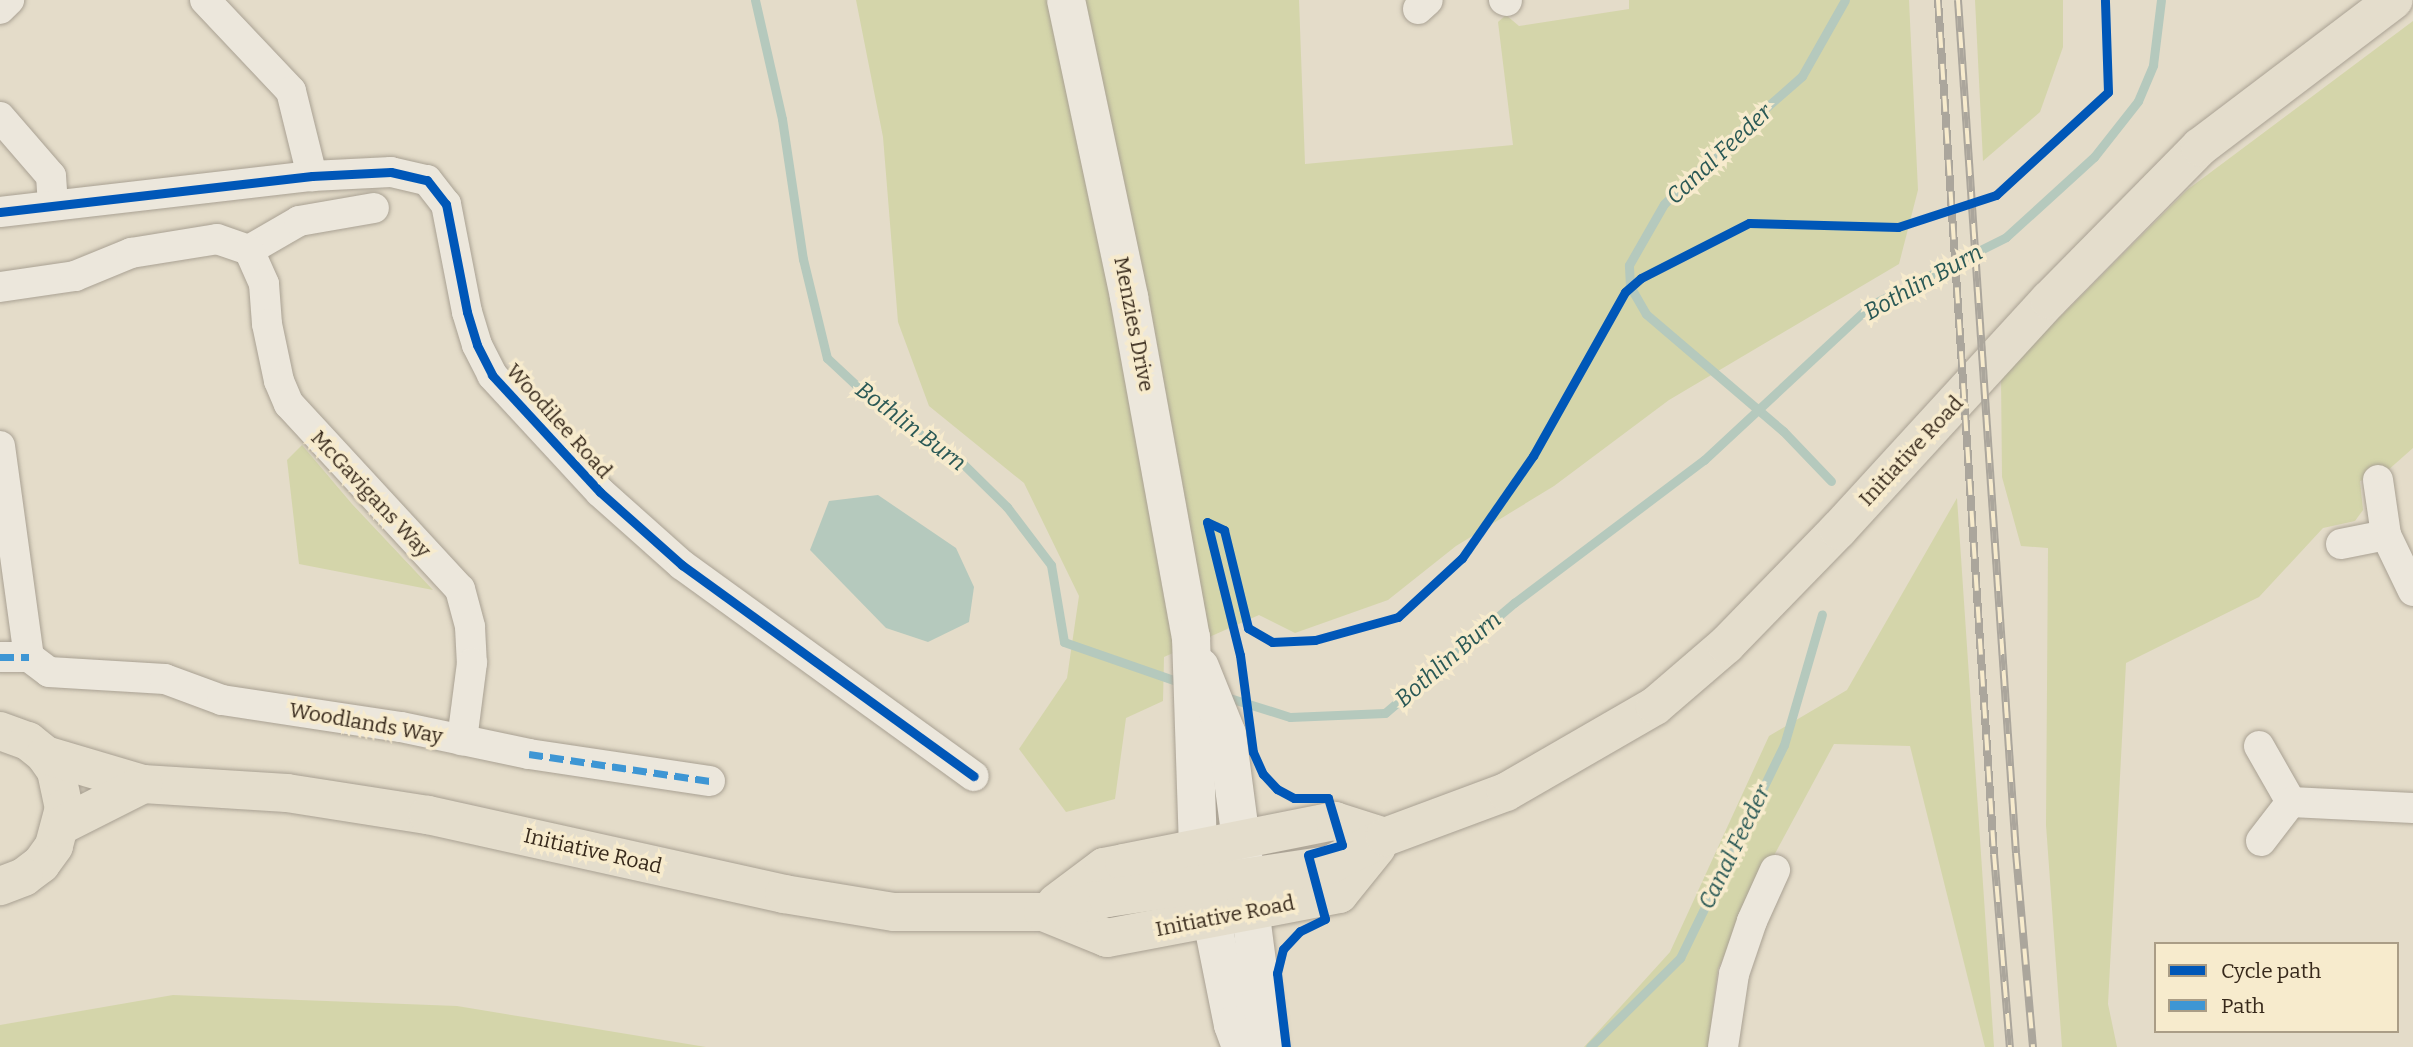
<!DOCTYPE html>
<style>
body{margin:0}
#map{position:relative;width:2413px;height:1047px;overflow:hidden;background:#e4dcc9;font-family:Bitter,serif}
div>[style]{position:absolute}
.green>*{inset:0;background:#d4d5aa}
.water>*{inset:0;background:#b5c9bd}
.stream>*{height:9px;margin:-4.5px;padding:0 4.5px;transform-origin:4.5px;border-radius:4.5px;background:#b5c9bd}
.roads{filter:drop-shadow(0 0 2px #a9a193) drop-shadow(0 0 2px #a9a193)}
.street>*{height:30px;margin:-15px;padding:0 15px;transform-origin:15px;border-radius:15px;background:#ece7dc}
.secondary>*{height:38px;margin:-19px;padding:0 19px;transform-origin:19px;border-radius:19px;background:#ece7dc}
.primary>*{height:38px;margin:-19px;padding:0 19px;transform-origin:19px;border-radius:19px;background:#e4ddcc}
.rail>*{height:8px;margin-top:-4px;transform-origin:0;background:repeating-linear-gradient(90deg,#f7ebcd 0 16px,#aba69c 0 32px);box-sizing:border-box;border-block:2px solid #aba69c}
.quiet>*{height:7px;margin-top:-3.5px;transform-origin:0;background:repeating-linear-gradient(90deg,#3e96d4 0 14px,transparent 0 21px)}
.cycleway>*{height:9px;margin:-4.5px;padding:0 4.5px;transform-origin:4.5px;border-radius:4.5px;background:#0057b8}
span{translate:-50% -50%;white-space:nowrap;text-align:center;line-height:1.15;-webkit-text-stroke:7px #f7ebcd;paint-order:stroke}
.street-label{font-size:21px;color:#37291b}
.water-label{font-size:23px;color:#295855;font-style:italic}
.legend{position:absolute;left:2154px;top:942px;width:245px;height:91px;box-sizing:border-box;background:#f7ebcd;border:2px solid #aa9d86;margin:0;padding:9px 12px;list-style:none;font-size:21px;color:#37291b}
.legend li{display:flex;align-items:center;gap:14px;height:35px}
.legend b{width:35px;border:2px solid #aa9d86}
</style>
<div id="map">
<div class="green">
<i style="clip-path:polygon(856px 0,1299px 0,1305px 164px,1513px 145px,1498px 22px,1506px 15px,1519px 26px,1629px 9px,1629px 0,1909px 0,1918px 190px,1899px 264px,1669px 400px,1554px 486px,1456px 546px,1388px 600px,1295px 633px,1259px 615px,1164px 657px,1163px 701px,1126px 718px,1115px 799px,1066px 812px,1019px 749px,1067px 678px,1079px 596px,1024px 483px,929px 406px,898px 322px,883px 137px)"></i>
<i style="clip-path:polygon(1975px 0,2063px 0,2063px 47px,2040px 112px,1983px 161px)"></i>
<i style="clip-path:polygon(2413px 21px,2413px 448px,2387px 471px,2360px 481px,2363px 510px,2355px 521px,2323px 528px,2259px 597px,2126px 663px,2108px 1004px,2117px 1047px,2062px 1047px,2046px 825px,2048px 548px,2021px 546px,2002px 477px,2001px 376px,2187px 190px)"></i>
<i style="clip-path:polygon(302px 445px,352px 504px,433px 590px,299px 564px,287px 460px)"></i>
<i style="clip-path:polygon(1957px 498px,1994px 1047px,1985px 1047px,1910px 746px,1834px 744px,1757px 887px,1718px 969px,1708px 1047px,1584px 1047px,1670px 952px,1769px 736px,1847px 690px)"></i>
<i style="clip-path:polygon(173px 995px,457px 1006px,706px 1047px,0 1047px,0 1025px)"></i>
</div>
<div class="water">
<i style="clip-path:polygon(878px 495px,956px 548px,974px 587px,969px 622px,928px 642px,886px 628px,810px 550px,829px 501px)"></i>
</div>
<div class="stream">
<i style="left:755px;top:0;width:122px;rotate:77.2deg"></i>
<i style="left:782px;top:119px;width:142px;rotate:81.5deg"></i>
<i style="left:803px;top:259px;width:102px;rotate:76.4deg"></i>
<i style="left:827px;top:358px;width:79px;rotate:43deg"></i>
<i style="left:885px;top:412px;width:80px;rotate:31.7deg"></i>
<i style="left:953px;top:454px;width:76px;rotate:44.5deg"></i>
<i style="left:1007px;top:507px;width:73px;rotate:52.8deg"></i>
<i style="left:1051px;top:565px;width:78px;rotate:80.4deg"></i>
<i style="left:1064px;top:642px;width:125px;rotate:19.2deg"></i>
<i style="left:1831px;top:481px;width:69px;rotate:-133.8deg"></i>
<i style="left:1783px;top:431px;width:180px;rotate:-139.5deg"></i>
<i style="left:1646px;top:314px;width:32px;rotate:-120deg"></i>
<i style="left:1630px;top:286px;width:21px;rotate:-93deg"></i>
<i style="left:1629px;top:265px;width:70px;rotate:-60.2deg"></i>
<i style="left:1664px;top:204px;width:88px;rotate:-44.5deg"></i>
<i style="left:1727px;top:142px;width:100px;rotate:-41.3deg"></i>
<i style="left:1802px;top:76px;width:87px;rotate:-60.5deg"></i>
<i style="left:1223px;top:696px;width:70px;rotate:17.4deg"></i>
<i style="left:1290px;top:717px;width:95px;rotate:-2.4deg"></i>
<i style="left:1385px;top:713px;width:170px;rotate:-40.5deg"></i>
<i style="left:1514px;top:603px;width:238px;rotate:-37deg"></i>
<i style="left:1704px;top:460px;width:228px;rotate:-42.9deg"></i>
<i style="left:1871px;top:305px;width:151px;rotate:-26.7deg"></i>
<i style="left:2006px;top:237px;width:119px;rotate:-42.3deg"></i>
<i style="left:2094px;top:157px;width:71px;rotate:-51.8deg"></i>
<i style="left:2138px;top:101px;width:39px;rotate:-67deg"></i>
<i style="left:2153px;top:65px;width:65px;rotate:-83deg"></i>
<i style="left:1590px;top:1047px;width:127px;rotate:-44.7deg"></i>
<i style="left:1680px;top:958px;width:237px;rotate:-64deg"></i>
<i style="left:1784px;top:745px;width:136px;rotate:-73.8deg"></i>
</div>
<div class="roads">
<div class="street">
<i style="left:205px;top:0;width:125px;rotate:46.6deg"></i>
<i style="left:291px;top:91px;width:88px;rotate:76.1deg"></i>
<i style="left:1504px;top:0;width:3px;rotate:18deg"></i>
<i style="left:0;top:9px;width:13px;rotate:-45deg"></i>
<i style="left:1418px;top:9px;width:13px;rotate:-42deg"></i>
<i style="left:0;top:117px;width:78px;rotate:49.2deg"></i>
<i style="left:51px;top:176px;width:29px;rotate:86deg"></i>
<i style="left:0;top:212px;width:314px;rotate:-6.6deg"></i>
<i style="left:312px;top:176px;width:79px;rotate:-2.9deg"></i>
<i style="left:391px;top:172px;width:37px;rotate:13deg"></i>
<i style="left:427px;top:180px;width:31px;rotate:52deg"></i>
<i style="left:446px;top:204px;width:110px;rotate:79deg"></i>
<i style="left:467px;top:312px;width:34px;rotate:73deg"></i>
<i style="left:477px;top:345px;width:34px;rotate:63deg"></i>
<i style="left:492px;top:375px;width:159px;rotate:47.3deg"></i>
<i style="left:600px;top:492px;width:110px;rotate:41.7deg"></i>
<i style="left:682px;top:565px;width:360px;rotate:35.9deg"></i>
<i style="left:249px;top:250px;width:58px;rotate:-30.1deg"></i>
<i style="left:299px;top:221px;width:76px;rotate:-9.8deg"></i>
<i style="left:0;top:287px;width:76px;rotate:-8.3deg"></i>
<i style="left:75px;top:276px;width:61px;rotate:-22.3deg"></i>
<i style="left:131px;top:253px;width:87px;rotate:-9.2deg"></i>
<i style="left:217px;top:239px;width:34px;rotate:19deg"></i>
<i style="left:249px;top:250px;width:37px;rotate:66deg"></i>
<i style="left:264px;top:284px;width:40px;rotate:85.7deg"></i>
<i style="left:267px;top:324px;width:58px;rotate:78.1deg"></i>
<i style="left:279px;top:381px;width:25px;rotate:67deg"></i>
<i style="left:289px;top:404px;width:252px;rotate:47.3deg"></i>
<i style="left:460px;top:589px;width:39px;rotate:75deg"></i>
<i style="left:470px;top:627px;width:36px;rotate:87deg"></i>
<i style="left:472px;top:663px;width:78px;rotate:97.4deg"></i>
<i style="left:0;top:446px;width:213px;rotate:82.2deg"></i>
<i style="left:29px;top:657px;width:25px;rotate:37deg"></i>
<i style="left:49px;top:672px;width:116px;rotate:3.5deg"></i>
<i style="left:165px;top:679px;width:61px;rotate:20.2deg"></i>
<i style="left:222px;top:700px;width:181px;rotate:8.6deg"></i>
<i style="left:401px;top:727px;width:131px;rotate:11.9deg"></i>
<i style="left:529px;top:754px;width:183px;rotate:8.5deg"></i>
<i style="left:2378px;top:480px;width:56px;rotate:81.7deg"></i>
<i style="left:2386px;top:535px;width:62px;rotate:64.3deg"></i>
<i style="left:2341px;top:544px;width:46px;rotate:-11.3deg"></i>
<i style="left:0;top:657px;width:29px"></i>
<i style="left:2259px;top:746px;width:64px;rotate:60.3deg"></i>
<i style="left:2291px;top:802px;width:122px;rotate:2.8deg"></i>
<i style="left:2261px;top:841px;width:49px;rotate:-52.4deg"></i>
<i style="left:1723px;top:1047px;width:74px;rotate:-81.4deg"></i>
<i style="left:1734px;top:974px;width:56px;rotate:-71.2deg"></i>
<i style="left:1752px;top:921px;width:56px;rotate:-65.7deg"></i>
</div>
<div class="secondary">
<i style="left:1066px;top:0;width:304px;rotate:78deg"></i>
<i style="left:1129px;top:297px;width:346px;rotate:79.7deg"></i>
<i style="left:1191px;top:637px;width:213px;rotate:88.1deg"></i>
<i style="left:1198px;top:850px;width:178px;rotate:78.7deg"></i>
<i style="left:1233px;top:1025px;width:23px;rotate:70deg"></i>
<i style="left:1200px;top:667px;width:72px;rotate:68.1deg"></i>
<i style="left:1227px;top:734px;width:316px;rotate:82.5deg"></i>
</div>
<div class="primary">
<i style="left:0;top:731px;width:30px;rotate:20deg"></i>
<i style="left:28px;top:741px;width:22px;rotate:39deg"></i>
<i style="left:45px;top:755px;width:19px;rotate:55deg"></i>
<i style="left:56px;top:771px;width:38px;rotate:78deg"></i>
<i style="left:64px;top:808px;width:39px;rotate:105deg"></i>
<i style="left:54px;top:846px;width:22px;rotate:126deg"></i>
<i style="left:41px;top:864px;width:21px;rotate:143deg"></i>
<i style="left:24px;top:877px;width:26px;rotate:159deg"></i>
<i style="left:45px;top:755px;width:102px;rotate:16.5deg"></i>
<i style="left:143px;top:784px;width:144px;rotate:3.6deg"></i>
<i style="left:287px;top:793px;width:143px;rotate:8.9deg"></i>
<i style="left:428px;top:815px;width:365px;rotate:12.5deg"></i>
<i style="left:784px;top:894px;width:111px;rotate:9.3deg"></i>
<i style="left:894px;top:912px;width:149px"></i>
<i style="left:1043px;top:912px;width:69px;rotate:22.1deg"></i>
<i style="left:1107px;top:938px;width:236px;rotate:-10.7deg"></i>
<i style="left:1339px;top:894px;width:60px;rotate:-51deg"></i>
<i style="left:62px;top:825px;width:91px;rotate:-26.8deg"></i>
<i style="left:1056px;top:903px;width:60px;rotate:-36.9deg"></i>
<i style="left:1104px;top:867px;width:20px;rotate:-11deg"></i>
<i style="left:1124px;top:863px;width:215px;rotate:-11.3deg"></i>
<i style="left:1335px;top:821px;width:52px;rotate:17.7deg"></i>
<i style="left:1043px;top:912px;width:66px;rotate:-12.2deg"></i>
<i style="left:1108px;top:898px;width:223px;rotate:-8.5deg"></i>
<i style="left:1329px;top:865px;width:63px;rotate:-26.6deg"></i>
<i style="left:1385px;top:837px;width:129px;rotate:-20.4deg"></i>
<i style="left:1506px;top:792px;width:172px;rotate:-30deg"></i>
<i style="left:1655px;top:706px;width:94px;rotate:-40.7deg"></i>
<i style="left:1726px;top:645px;width:161px;rotate:-45.8deg"></i>
<i style="left:1838px;top:530px;width:312px;rotate:-47.5deg"></i>
<i style="left:2049px;top:300px;width:215px;rotate:-45.4deg"></i>
<i style="left:2200px;top:147px;width:243px;rotate:-37.2deg"></i>
</div>
</div>
<div class="rail">
<i style="left:1938px;top:0;width:856px;rotate:86.25deg"></i>
<i style="left:1994px;top:854px;width:194px;rotate:85.3deg"></i>
<i style="left:1958px;top:0;width:855px;rotate:86.11deg"></i>
<i style="left:2016px;top:853px;width:195px;rotate:85deg"></i>
</div>
<div class="quiet">
<i style="left:0;top:657px;width:29px"></i>
<i style="left:529px;top:754px;width:183px;rotate:8.5deg"></i>
</div>
<div class="cycleway">
<i style="left:0;top:212px;width:314px;rotate:-6.6deg"></i>
<i style="left:312px;top:176px;width:79px;rotate:-2.9deg"></i>
<i style="left:391px;top:172px;width:37px;rotate:13deg"></i>
<i style="left:427px;top:180px;width:31px;rotate:52deg"></i>
<i style="left:446px;top:204px;width:110px;rotate:79deg"></i>
<i style="left:467px;top:312px;width:34px;rotate:73deg"></i>
<i style="left:477px;top:345px;width:34px;rotate:63deg"></i>
<i style="left:492px;top:375px;width:159px;rotate:47.3deg"></i>
<i style="left:600px;top:492px;width:110px;rotate:41.7deg"></i>
<i style="left:682px;top:565px;width:360px;rotate:35.9deg"></i>
<i style="left:1207px;top:522px;width:19px;rotate:25deg"></i>
<i style="left:1224px;top:530px;width:101px;rotate:76.2deg"></i>
<i style="left:1248px;top:628px;width:28px;rotate:30deg"></i>
<i style="left:1272px;top:642px;width:43px;rotate:-2.7deg"></i>
<i style="left:1315px;top:640px;width:86px;rotate:-15.5deg"></i>
<i style="left:1398px;top:617px;width:87px;rotate:-42.7deg"></i>
<i style="left:1462px;top:558px;width:124px;rotate:-55.2deg"></i>
<i style="left:1533px;top:456px;width:188px;rotate:-60.7deg"></i>
<i style="left:1625px;top:292px;width:21px;rotate:-41deg"></i>
<i style="left:1641px;top:278px;width:121px;rotate:-27deg"></i>
<i style="left:1749px;top:223px;width:149px;rotate:1.5deg"></i>
<i style="left:1898px;top:227px;width:103px;rotate:-18.1deg"></i>
<i style="left:1996px;top:195px;width:152px;rotate:-42.6deg"></i>
<i style="left:2108px;top:92px;width:92px;rotate:-91.9deg"></i>
<i style="left:1207px;top:522px;width:137px;rotate:76.1deg"></i>
<i style="left:1240px;top:655px;width:98px;rotate:82.4deg"></i>
<i style="left:1253px;top:752px;width:24px;rotate:66deg"></i>
<i style="left:1263px;top:774px;width:21px;rotate:47deg"></i>
<i style="left:1277px;top:789px;width:19px;rotate:28deg"></i>
<i style="left:1294px;top:798px;width:34px"></i>
<i style="left:1328px;top:798px;width:49px;rotate:73.4deg"></i>
<i style="left:1342px;top:845px;width:35px;rotate:164deg"></i>
<i style="left:1308px;top:855px;width:66px;rotate:75.1deg"></i>
<i style="left:1325px;top:919px;width:28px;rotate:154deg"></i>
<i style="left:1300px;top:931px;width:25px;rotate:133deg"></i>
<i style="left:1283px;top:949px;width:25px;rotate:104deg"></i>
<i style="left:1277px;top:973px;width:75px;rotate:83.1deg"></i>
</div>
<div class="street-label">
<span style="left:1134px;top:324px;rotate:79deg">Menzies Drive</span>
<span style="left:559px;top:421px;rotate:48deg">Woodilee Road</span>
<span style="left:1911px;top:451px;rotate:-47deg">Initiative Road</span>
<span style="left:371px;top:494px;rotate:47deg">McGavigans Way</span>
<span style="left:366px;top:723px;rotate:10deg">Woodlands Way</span>
<span style="left:593px;top:851px;rotate:13deg">Initiative Road</span>
<span style="left:1225px;top:916px;rotate:-11deg">Initiative Road</span>
</div>
<div class="water-label">
<span style="left:1719px;top:154px;rotate:-43deg">Canal Feeder</span>
<span style="left:1923px;top:282px;rotate:-29deg">Bothlin Burn</span>
<span style="left:911px;top:426px;rotate:37deg">Bothlin Burn</span>
<span style="left:1448px;top:659px;rotate:-41deg">Bothlin Burn</span>
<span style="left:1734px;top:847px;rotate:-64deg">Canal Feeder</span>
</div>
<ul class="legend">
<li><b style="height:9px;background:#0057b8"></b>Cycle path</li>
<li><b style="height:9px;background:#3e96d4"></b>Path</li>
</ul>
</div>
